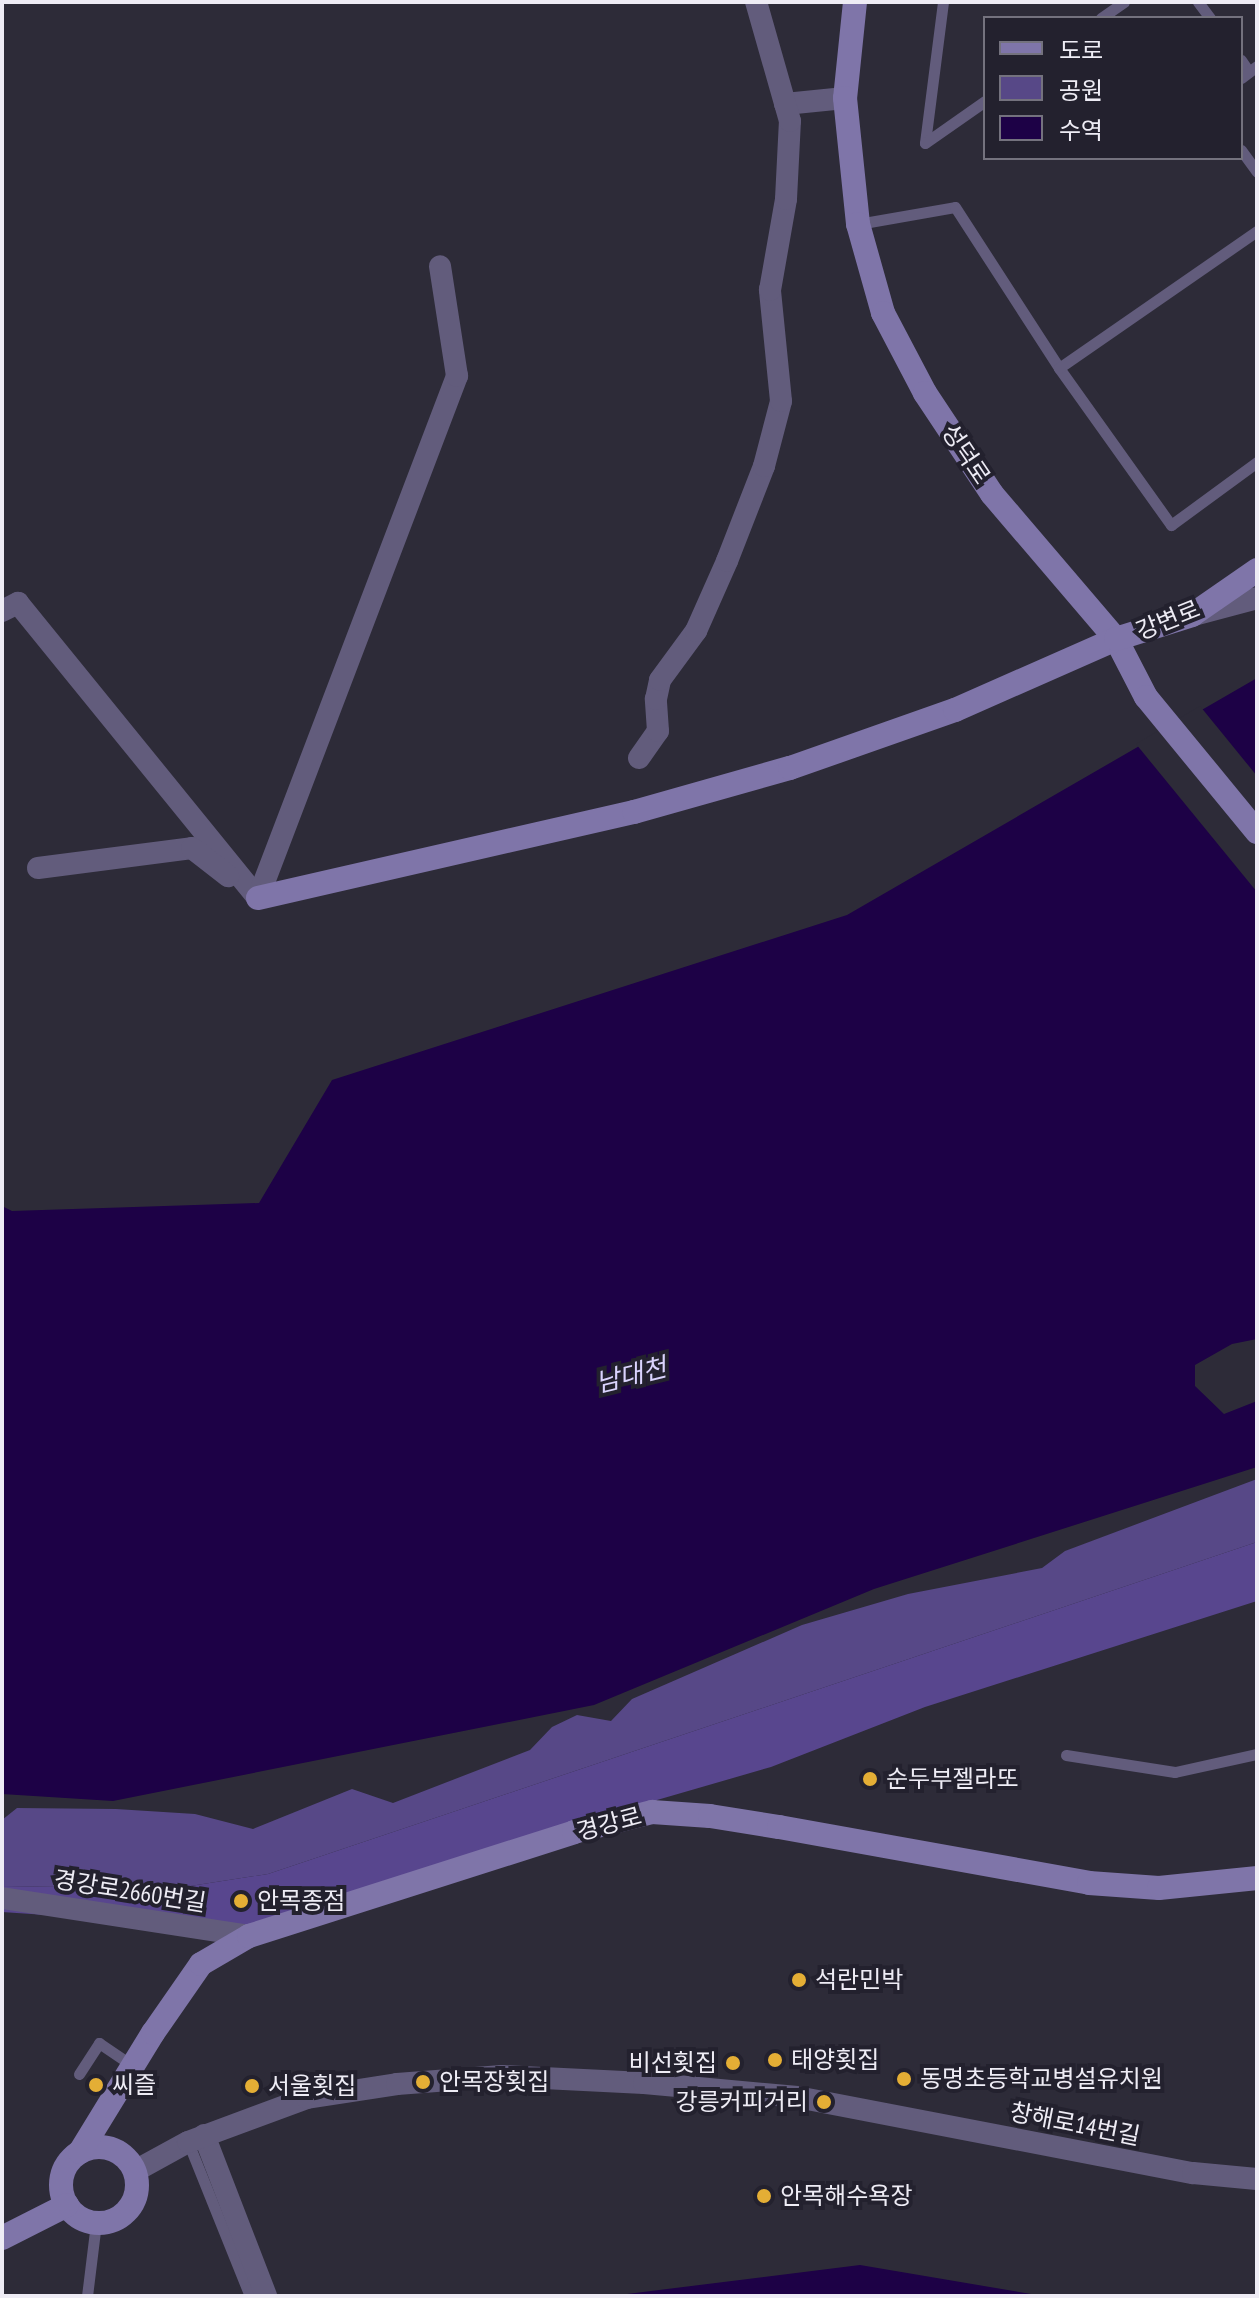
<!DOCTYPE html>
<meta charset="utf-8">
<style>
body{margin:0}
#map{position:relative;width:1259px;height:2298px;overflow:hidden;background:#2d2b38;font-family:"PT Sans Narrow","Noto Sans KR",sans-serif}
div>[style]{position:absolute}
.green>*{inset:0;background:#574887}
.forest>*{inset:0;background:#58468e}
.water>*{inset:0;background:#1d0146}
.pier>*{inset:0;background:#2d2b38}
.lane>*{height:11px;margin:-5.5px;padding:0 5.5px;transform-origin:5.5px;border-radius:5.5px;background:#625c7c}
.street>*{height:22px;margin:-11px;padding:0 11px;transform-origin:11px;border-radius:11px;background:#625c7c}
.secondary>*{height:24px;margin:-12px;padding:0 12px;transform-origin:12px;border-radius:12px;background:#7f75a9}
.secondary>.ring{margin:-12px;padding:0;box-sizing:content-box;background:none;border:24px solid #7f75a9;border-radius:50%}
.dots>*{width:22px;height:22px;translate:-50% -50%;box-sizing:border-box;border:4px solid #23212e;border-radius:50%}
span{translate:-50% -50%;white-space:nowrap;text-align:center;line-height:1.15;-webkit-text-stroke:8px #23212e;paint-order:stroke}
.street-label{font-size:24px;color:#eeecf5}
.poi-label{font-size:24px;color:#eeecf5}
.left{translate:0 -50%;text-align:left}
.right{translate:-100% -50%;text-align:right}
.water-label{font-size:26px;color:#dad3fd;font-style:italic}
.frame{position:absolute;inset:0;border:4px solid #eeecf5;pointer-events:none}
.legend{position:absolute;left:983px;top:16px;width:260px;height:144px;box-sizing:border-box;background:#23212e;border:2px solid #74727e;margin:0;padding:10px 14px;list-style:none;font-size:24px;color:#eeecf5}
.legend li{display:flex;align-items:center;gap:16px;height:40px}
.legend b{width:40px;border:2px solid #74727e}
</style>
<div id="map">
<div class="green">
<i style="clip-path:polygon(1257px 1479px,1257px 1542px,268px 1874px,171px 1889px,2px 1886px,2px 1820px,17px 1808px,116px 1809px,195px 1814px,253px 1829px,352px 1789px,393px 1803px,530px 1750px,552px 1727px,577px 1715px,611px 1721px,632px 1699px,802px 1625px,908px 1594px,1042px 1568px,1065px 1551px)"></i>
</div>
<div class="forest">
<i style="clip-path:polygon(1257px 1542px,1257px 1601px,925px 1707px,771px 1767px,550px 1831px,251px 1929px,2px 1912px,2px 1886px,171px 1889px,268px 1874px)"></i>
</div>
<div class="water">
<i style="clip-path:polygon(1257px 678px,1257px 1339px,1232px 1344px,1195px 1365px,1195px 1386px,1224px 1414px,1257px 1401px,1257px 1467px,874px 1589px,594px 1705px,113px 1801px,2px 1794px,2px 1206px,12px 1211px,259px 1203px,332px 1080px,847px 915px)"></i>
<i style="clip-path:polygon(860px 2265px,1043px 2296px,611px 2296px)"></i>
</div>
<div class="pier">
<i style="clip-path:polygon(1200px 706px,1257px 776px,1257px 892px,1136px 744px)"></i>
</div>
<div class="lane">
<i style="left:943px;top:2px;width:142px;rotate:97.3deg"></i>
<i style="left:925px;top:143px;width:73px;rotate:-35deg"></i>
<i style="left:1198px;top:2px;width:20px;rotate:53deg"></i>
<i style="left:1101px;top:18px;width:28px;rotate:-35deg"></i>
<i style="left:1241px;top:60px;width:14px;rotate:56deg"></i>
<i style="left:1241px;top:78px;width:20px;rotate:-37deg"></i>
<i style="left:1241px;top:150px;width:27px;rotate:54deg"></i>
<i style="left:858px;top:224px;width:98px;rotate:-9.9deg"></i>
<i style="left:955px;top:207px;width:192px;rotate:57.1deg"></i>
<i style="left:1059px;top:368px;width:193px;rotate:54.5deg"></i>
<i style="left:1171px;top:525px;width:107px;rotate:-36.2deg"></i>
<i style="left:1059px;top:368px;width:241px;rotate:-34.7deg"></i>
<i style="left:1066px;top:1755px;width:110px;rotate:8.9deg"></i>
<i style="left:1175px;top:1772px;width:84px;rotate:-12.4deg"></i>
<i style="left:79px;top:2074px;width:37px;rotate:-57deg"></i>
<i style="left:99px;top:2043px;width:41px;rotate:34.1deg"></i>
<i style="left:188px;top:2142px;width:166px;rotate:68.1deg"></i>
<i style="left:87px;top:2296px;width:74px;rotate:-83deg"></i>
</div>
<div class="street">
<i style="left:785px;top:104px;width:60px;rotate:-5.7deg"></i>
<i style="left:2px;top:611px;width:18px;rotate:-27deg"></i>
<i style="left:18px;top:603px;width:380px;rotate:50.9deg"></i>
<i style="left:1197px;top:614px;width:62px;rotate:-14.9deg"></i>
<i style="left:639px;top:758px;width:33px;rotate:-55deg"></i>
<i style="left:658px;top:731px;width:32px;rotate:-94deg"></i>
<i style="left:656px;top:699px;width:19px;rotate:-78deg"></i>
<i style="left:660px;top:680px;width:61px;rotate:-53.7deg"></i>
<i style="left:696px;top:631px;width:77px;rotate:-66.1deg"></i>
<i style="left:727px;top:561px;width:102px;rotate:-68.7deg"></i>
<i style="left:764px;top:466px;width:67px;rotate:-75.3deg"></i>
<i style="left:781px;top:401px;width:112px;rotate:-95.7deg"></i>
<i style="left:770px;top:290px;width:92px;rotate:-80deg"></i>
<i style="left:786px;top:199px;width:78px;rotate:-87.1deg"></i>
<i style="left:790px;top:121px;width:124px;rotate:-105.9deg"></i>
<i style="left:38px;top:868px;width:155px;rotate:-7.4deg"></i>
<i style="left:192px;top:848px;width:46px;rotate:37.9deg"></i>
<i style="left:258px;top:898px;width:559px;rotate:-69.13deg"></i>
<i style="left:457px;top:376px;width:111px;rotate:-98.8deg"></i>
<i style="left:2px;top:1898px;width:250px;rotate:8.7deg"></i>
<i style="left:204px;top:2135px;width:173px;rotate:68.9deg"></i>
<i style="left:135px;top:2171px;width:60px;rotate:-28.7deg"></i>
<i style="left:188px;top:2142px;width:127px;rotate:-20.3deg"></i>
<i style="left:307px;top:2098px;width:91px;rotate:-8.8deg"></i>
<i style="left:397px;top:2084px;width:105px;rotate:-4.4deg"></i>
<i style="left:502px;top:2076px;width:142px;rotate:2.8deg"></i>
<i style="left:644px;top:2083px;width:154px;rotate:5.2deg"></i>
<i style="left:797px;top:2097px;width:403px;rotate:10.9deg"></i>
<i style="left:1193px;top:2173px;width:64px;rotate:5.4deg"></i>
</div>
<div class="secondary">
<i style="left:855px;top:2px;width:97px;rotate:95.9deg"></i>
<i style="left:845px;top:98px;width:127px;rotate:84.1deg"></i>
<i style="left:858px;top:224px;width:92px;rotate:74.3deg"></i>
<i style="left:883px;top:313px;width:90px;rotate:62.3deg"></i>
<i style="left:925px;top:393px;width:121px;rotate:56.4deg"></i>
<i style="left:992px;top:494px;width:191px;rotate:49.5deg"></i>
<i style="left:1116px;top:639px;width:65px;rotate:62.7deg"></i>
<i style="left:1146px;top:697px;width:175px;rotate:50.6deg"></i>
<i style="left:258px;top:898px;width:386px;rotate:-12.9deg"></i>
<i style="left:634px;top:812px;width:162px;rotate:-15.8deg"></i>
<i style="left:790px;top:768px;width:175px;rotate:-19.4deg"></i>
<i style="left:955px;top:710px;width:176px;rotate:-23.8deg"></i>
<i style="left:1116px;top:639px;width:80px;rotate:-17.5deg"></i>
<i style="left:1192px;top:615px;width:79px;rotate:-34.7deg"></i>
<i class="ring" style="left:61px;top:2147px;width:52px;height:52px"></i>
<i style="left:80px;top:2152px;width:140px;rotate:-58.5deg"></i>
<i style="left:153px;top:2033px;width:84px;rotate:-55.2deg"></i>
<i style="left:201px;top:1964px;width:56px;rotate:-30.3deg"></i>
<i style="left:249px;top:1936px;width:341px;rotate:-17.7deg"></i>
<i style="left:574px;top:1832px;width:81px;rotate:-14.4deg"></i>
<i style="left:652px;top:1812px;width:58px;rotate:3.9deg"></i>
<i style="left:710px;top:1816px;width:70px;rotate:9.1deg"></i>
<i style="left:779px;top:1827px;width:315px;rotate:10.2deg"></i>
<i style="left:1089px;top:1883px;width:70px;rotate:4.1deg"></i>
<i style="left:1159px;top:1888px;width:99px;rotate:-5.8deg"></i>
<i style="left:2px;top:2238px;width:73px;rotate:-26.9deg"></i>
</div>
<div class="dots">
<i style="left:870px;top:1779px;background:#e4ae35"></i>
<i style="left:241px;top:1901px;background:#e4ae35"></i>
<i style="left:799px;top:1980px;background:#e4ae35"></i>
<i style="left:775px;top:2060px;background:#e4ae35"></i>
<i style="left:733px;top:2063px;background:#e4ae35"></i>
<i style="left:904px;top:2079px;background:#e4ae35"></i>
<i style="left:423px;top:2082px;background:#e4ae35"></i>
<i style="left:96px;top:2085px;background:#e4ae35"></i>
<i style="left:252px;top:2086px;background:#e4ae35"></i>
<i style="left:824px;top:2102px;background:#e4ae35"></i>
<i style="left:764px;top:2196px;background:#e4ae35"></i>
</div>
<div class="street-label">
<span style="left:966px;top:454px;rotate:56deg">성덕로</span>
<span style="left:1168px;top:620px;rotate:-22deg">강변로</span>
<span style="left:609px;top:1824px;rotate:-15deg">경강로</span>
<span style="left:130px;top:1891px;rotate:9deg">경강로2660번길</span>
<span style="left:1075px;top:2124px;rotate:11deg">창해로14번길</span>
</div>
<div class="poi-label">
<span class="left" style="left:886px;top:1779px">순두부젤라또</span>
<span class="left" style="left:257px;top:1901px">안목종점</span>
<span class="left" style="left:815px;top:1980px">석란민박</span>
<span class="left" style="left:791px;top:2060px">태양횟집</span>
<span class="right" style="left:717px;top:2063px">비선횟집</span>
<span class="left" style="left:920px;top:2079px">동명초등학교병설유치원</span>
<span class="left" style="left:439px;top:2082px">안목장횟집</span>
<span class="left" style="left:112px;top:2085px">씨즐</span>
<span class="left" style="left:268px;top:2086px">서울횟집</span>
<span class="right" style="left:808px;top:2102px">강릉커피거리</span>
<span class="left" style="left:780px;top:2196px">안목해수욕장</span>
</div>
<div class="water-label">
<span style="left:631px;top:1375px;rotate:-14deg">남대천</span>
</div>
<div class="frame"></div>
<ul class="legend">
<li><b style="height:10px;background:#7f75a9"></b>도로</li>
<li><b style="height:22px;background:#574887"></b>공원</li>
<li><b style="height:22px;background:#1d0146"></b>수역</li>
</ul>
</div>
